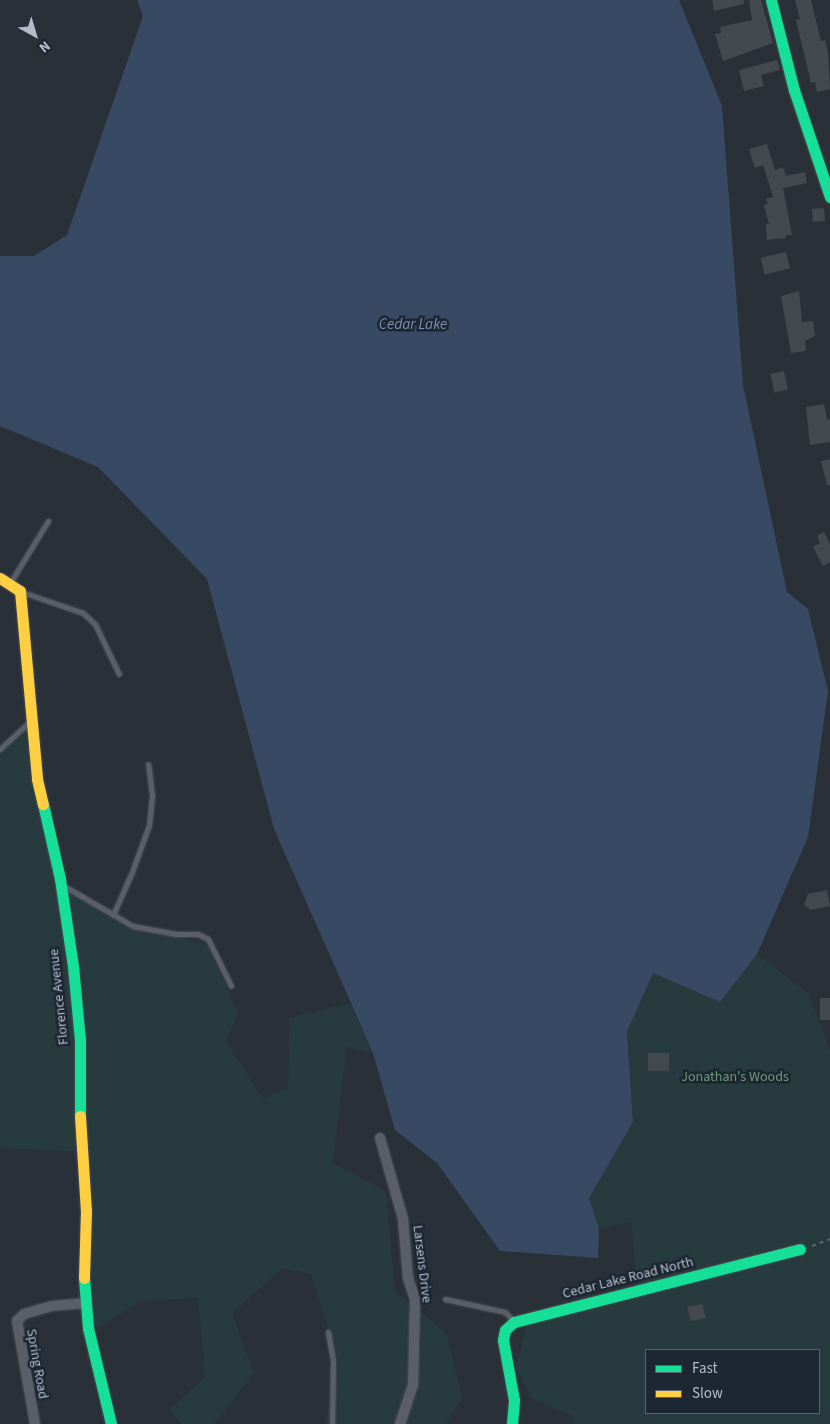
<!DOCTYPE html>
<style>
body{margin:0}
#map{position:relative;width:830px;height:1424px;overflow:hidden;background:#2a3038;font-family:"Source Sans 3",sans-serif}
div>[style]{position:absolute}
.green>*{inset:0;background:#273a3e}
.water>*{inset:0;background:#384963}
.building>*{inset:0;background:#444950;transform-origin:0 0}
.path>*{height:2px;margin-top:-1px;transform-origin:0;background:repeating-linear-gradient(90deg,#5d636a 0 4px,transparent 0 8px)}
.roads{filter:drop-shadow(0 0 1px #484c53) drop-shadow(0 0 1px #484c53)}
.lane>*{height:5px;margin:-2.5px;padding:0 2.5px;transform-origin:2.5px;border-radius:2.5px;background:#5a5e66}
.street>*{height:10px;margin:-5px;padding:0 5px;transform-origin:5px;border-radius:5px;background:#5a5e66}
.fast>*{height:11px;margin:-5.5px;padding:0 5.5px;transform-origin:5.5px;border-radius:5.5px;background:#16e098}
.slow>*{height:11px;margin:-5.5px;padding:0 5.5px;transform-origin:5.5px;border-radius:5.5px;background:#ffcf43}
span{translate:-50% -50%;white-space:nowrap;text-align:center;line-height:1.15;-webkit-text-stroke:5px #1d2633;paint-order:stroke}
.street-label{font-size:14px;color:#b4bcc9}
.park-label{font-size:14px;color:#6b9a76}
.water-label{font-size:15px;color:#7c92b1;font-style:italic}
.legend{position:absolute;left:645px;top:1349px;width:175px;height:65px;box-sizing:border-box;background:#1d2633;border:1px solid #59626f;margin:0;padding:6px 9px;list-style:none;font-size:15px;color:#b4bcc9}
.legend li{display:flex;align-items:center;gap:10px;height:25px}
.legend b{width:25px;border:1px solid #59626f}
.north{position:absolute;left:10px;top:10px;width:50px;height:50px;-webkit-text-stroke:4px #1d2633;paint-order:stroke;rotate:141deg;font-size:14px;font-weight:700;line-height:20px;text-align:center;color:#b4bcc9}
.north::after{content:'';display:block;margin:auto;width:18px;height:22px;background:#b4bcc9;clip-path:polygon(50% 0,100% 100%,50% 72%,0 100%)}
</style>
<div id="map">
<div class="green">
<i style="clip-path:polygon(30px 720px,62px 884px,136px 929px,207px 944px,238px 1013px,226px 1041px,263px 1099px,288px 1087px,289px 1018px,350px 1003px,373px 1053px,347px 1047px,333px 1163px,386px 1191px,395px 1291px,447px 1334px,462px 1398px,446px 1424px,325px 1424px,339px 1361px,311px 1274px,283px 1268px,232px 1313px,254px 1373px,214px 1424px,181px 1424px,170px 1409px,205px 1377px,198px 1298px,142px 1301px,89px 1332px,84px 1152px,0 1148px,0 749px)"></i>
<i style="clip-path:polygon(evenodd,757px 954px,809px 994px,830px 1051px,830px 1424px,573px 1424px,574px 1417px,531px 1398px,516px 1368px,527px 1324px,638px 1293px,631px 1222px,599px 1229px,589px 1198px,633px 1122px,627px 1032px,653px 973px,720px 1001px,757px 954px,646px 1350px,819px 1350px,819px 1413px,646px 1413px,646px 1350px)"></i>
</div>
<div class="water">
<i style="clip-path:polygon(137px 0,679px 0,722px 106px,743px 385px,787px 592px,808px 609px,828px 691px,808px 837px,757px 954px,720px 1002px,653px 973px,627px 1032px,633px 1122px,589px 1198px,599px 1229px,598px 1258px,500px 1251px,437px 1163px,395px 1130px,373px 1053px,274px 829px,207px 579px,98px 467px,0 426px,0 256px,34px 256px,67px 235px,143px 16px)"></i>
</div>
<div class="building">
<i style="clip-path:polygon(712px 0,744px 0,744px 4px,714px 11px)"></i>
<i style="clip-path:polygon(749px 0,761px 0,773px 43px,723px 61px,715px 34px,721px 33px,720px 27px,752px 20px)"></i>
<i style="clip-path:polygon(795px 0,811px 0,821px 41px,825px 40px,828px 52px,830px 89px,817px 92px,815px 82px,811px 83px,796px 20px,800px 19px)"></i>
<i style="clip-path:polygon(777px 60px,780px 70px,761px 75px,764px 86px,744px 91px,739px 70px)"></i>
<i style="clip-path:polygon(767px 144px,775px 170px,783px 167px,786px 176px,805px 172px,807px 183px,783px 188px,792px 235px,786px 235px,786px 238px,767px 240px,766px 224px,769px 224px,764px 205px,768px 204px,766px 199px,773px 197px,763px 165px,755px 168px,749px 149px)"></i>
<i style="left:824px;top:208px;width:13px;height:12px;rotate:86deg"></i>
<i style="left:786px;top:252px;width:17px;height:26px;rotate:77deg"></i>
<i style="clip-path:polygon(799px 291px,802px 322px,813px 321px,815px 336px,805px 341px,806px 351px,791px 353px,781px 296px)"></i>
<i style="left:784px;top:371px;width:19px;height:14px;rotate:78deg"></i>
<i style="clip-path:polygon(824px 404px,827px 420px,830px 419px,830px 442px,810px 445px,806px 407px)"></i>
<i style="clip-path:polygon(830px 459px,830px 485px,827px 485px,821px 461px)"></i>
<i style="clip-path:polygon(824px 532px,830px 544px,830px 562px,823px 566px,813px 547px,820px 543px,817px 536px)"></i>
<i style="clip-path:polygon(827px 890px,830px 906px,811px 910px,804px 905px,808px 894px)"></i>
<i style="left:820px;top:998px;width:10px;height:22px"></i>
<i style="left:648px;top:1053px;width:21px;height:18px"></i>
<i style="clip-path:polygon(702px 1304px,706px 1318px,691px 1321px,687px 1307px)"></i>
</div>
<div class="path">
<i style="left:812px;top:1246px;width:19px;rotate:-21deg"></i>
</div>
<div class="roads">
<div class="lane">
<i style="left:10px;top:583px;width:73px;rotate:-58.5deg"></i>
<i style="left:22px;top:592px;width:65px;rotate:19deg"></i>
<i style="left:83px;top:613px;width:16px;rotate:43deg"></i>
<i style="left:95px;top:624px;width:55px;rotate:64.4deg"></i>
<i style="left:0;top:749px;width:40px;rotate:-43deg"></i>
<i style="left:64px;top:886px;width:80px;rotate:30.1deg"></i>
<i style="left:133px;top:926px;width:44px;rotate:10.5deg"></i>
<i style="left:176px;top:934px;width:22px"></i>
<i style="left:198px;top:934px;width:11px;rotate:27deg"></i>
<i style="left:208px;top:939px;width:52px;rotate:63.9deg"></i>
<i style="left:113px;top:915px;width:47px;rotate:-66.2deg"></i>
<i style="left:132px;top:872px;width:50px;rotate:-70.1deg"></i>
<i style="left:149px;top:825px;width:30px;rotate:-84deg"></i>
<i style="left:152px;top:795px;width:31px;rotate:-97deg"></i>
<i style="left:445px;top:1299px;width:61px;rotate:12.2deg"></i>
<i style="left:505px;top:1312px;width:13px;rotate:45deg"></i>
<i style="left:328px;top:1332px;width:29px;rotate:80deg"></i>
<i style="left:333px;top:1361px;width:63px;rotate:90.9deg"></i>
</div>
<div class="street">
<i style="left:380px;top:1138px;width:84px;rotate:74.1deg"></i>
<i style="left:403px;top:1219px;width:59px;rotate:85.2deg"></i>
<i style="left:408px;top:1278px;width:23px;rotate:72deg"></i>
<i style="left:415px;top:1300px;width:85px;rotate:91.3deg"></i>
<i style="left:413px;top:1385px;width:41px;rotate:108.4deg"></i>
<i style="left:35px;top:1424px;width:105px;rotate:-99.9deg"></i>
<i style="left:17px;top:1321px;width:10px;rotate:-45deg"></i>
<i style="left:24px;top:1314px;width:29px;rotate:-16deg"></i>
<i style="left:52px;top:1306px;width:33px;rotate:-5deg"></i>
</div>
<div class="fast">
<i style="left:771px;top:0;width:93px;rotate:75.7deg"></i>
<i style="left:794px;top:90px;width:113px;rotate:71.4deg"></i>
<i style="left:43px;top:804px;width:77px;rotate:77.2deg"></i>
<i style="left:60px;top:879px;width:88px;rotate:81.5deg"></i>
<i style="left:73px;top:966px;width:74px;rotate:84.6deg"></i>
<i style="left:80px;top:1040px;width:76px;rotate:90deg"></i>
<i style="left:84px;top:1278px;width:50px;rotate:85.4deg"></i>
<i style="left:88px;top:1328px;width:99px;rotate:76.5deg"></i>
<i style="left:512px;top:1424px;width:24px;rotate:-85deg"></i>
<i style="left:514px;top:1400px;width:61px;rotate:-100.4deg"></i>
<i style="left:503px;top:1340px;width:10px;rotate:-79deg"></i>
<i style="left:505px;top:1330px;width:12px;rotate:-42deg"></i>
<i style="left:514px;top:1322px;width:295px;rotate:-14.3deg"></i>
</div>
<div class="slow">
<i style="left:0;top:578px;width:24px;rotate:33deg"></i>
<i style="left:20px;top:591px;width:189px;rotate:84.8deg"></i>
<i style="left:37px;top:779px;width:26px;rotate:77deg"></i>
<i style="left:80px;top:1116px;width:95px;rotate:86.4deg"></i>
<i style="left:86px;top:1211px;width:67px;rotate:91.7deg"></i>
</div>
</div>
<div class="street-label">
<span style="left:59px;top:997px;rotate:-96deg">Florence Avenue</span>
<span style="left:422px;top:1264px;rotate:83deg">Larsens Drive</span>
<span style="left:628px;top:1278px;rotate:-14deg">Cedar Lake Road North</span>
<span style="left:37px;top:1364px;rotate:80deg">Spring Road</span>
</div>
<div class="park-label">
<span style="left:735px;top:1077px">Jonathan's Woods</span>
</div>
<div class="water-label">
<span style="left:413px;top:325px">Cedar Lake</span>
</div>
<ul class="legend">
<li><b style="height:6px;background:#16e098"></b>Fast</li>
<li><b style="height:6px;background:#ffcf43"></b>Slow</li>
</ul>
<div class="north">N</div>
</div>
